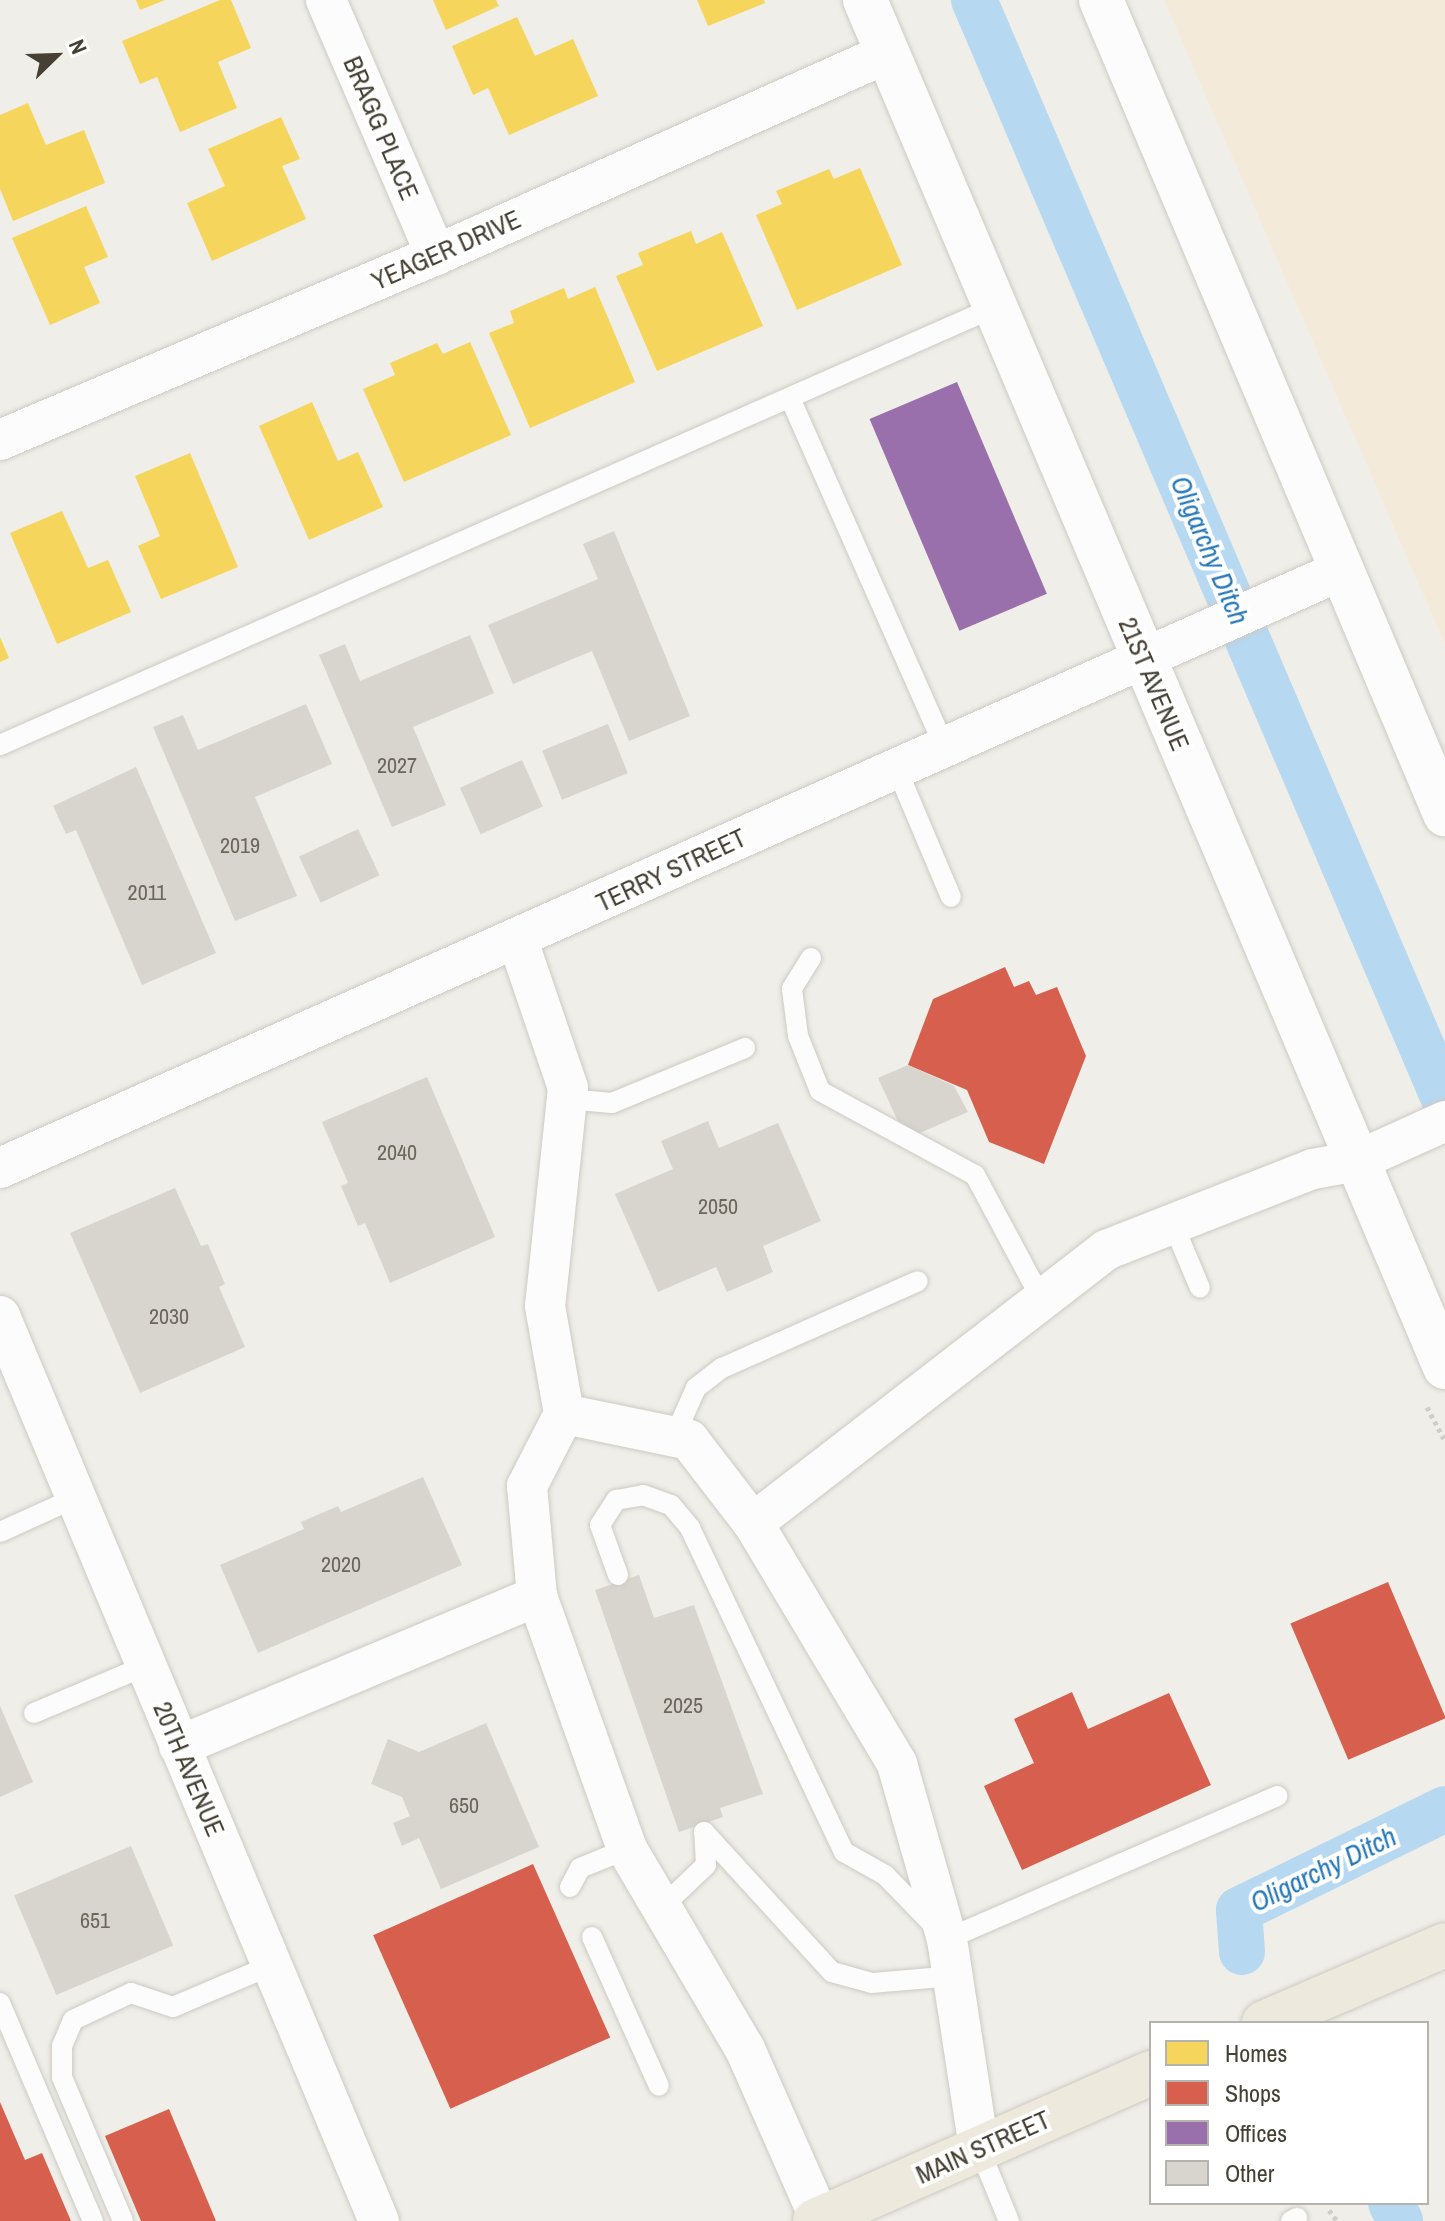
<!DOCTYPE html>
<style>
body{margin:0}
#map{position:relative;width:1445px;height:2221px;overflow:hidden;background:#f0eee8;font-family:"Archivo Narrow",sans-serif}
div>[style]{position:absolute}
.commercial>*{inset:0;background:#f4eada}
.homes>*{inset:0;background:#f6d55c}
.shops>*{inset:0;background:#d6604d;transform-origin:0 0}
.offices>*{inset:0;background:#9970ab;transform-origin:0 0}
.canal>*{height:46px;margin:-23px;padding:0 23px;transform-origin:23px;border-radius:23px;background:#b6d8f1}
.building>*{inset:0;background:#d8d5cf;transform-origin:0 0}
.path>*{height:5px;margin-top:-2.5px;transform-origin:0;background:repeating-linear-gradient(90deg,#d1cec9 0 4px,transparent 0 8px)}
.roads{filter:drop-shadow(0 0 2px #cdcac4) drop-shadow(0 0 2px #cdcac4)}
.service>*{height:20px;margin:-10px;padding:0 10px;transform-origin:10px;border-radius:10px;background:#fdfcfc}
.minor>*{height:40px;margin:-20px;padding:0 20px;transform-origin:20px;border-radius:20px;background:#fdfcfc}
.tertiary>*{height:44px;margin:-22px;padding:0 22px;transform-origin:22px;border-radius:22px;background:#fdfcfc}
.trunk>*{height:44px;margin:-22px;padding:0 22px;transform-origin:22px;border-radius:22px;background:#eee9dd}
span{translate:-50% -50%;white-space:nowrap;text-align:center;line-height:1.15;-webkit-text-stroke:8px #fff;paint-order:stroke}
.number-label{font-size:22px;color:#6c675c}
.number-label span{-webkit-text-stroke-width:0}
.street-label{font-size:26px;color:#464034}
.water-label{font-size:28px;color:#2778b9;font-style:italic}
.legend{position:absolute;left:1149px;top:2021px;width:280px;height:184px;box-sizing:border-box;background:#fff;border:2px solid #b5b3ae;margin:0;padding:10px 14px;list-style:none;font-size:24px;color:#464034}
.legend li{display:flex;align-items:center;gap:16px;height:40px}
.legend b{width:40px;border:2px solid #b5b3ae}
.north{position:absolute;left:16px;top:16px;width:80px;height:80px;-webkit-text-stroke:6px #fff;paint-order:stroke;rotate:67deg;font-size:22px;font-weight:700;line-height:32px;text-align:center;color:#464034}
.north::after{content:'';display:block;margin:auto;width:28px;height:36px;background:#464034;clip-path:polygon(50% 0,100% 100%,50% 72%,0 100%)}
</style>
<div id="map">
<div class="commercial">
<i style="clip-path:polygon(1164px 0,1445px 0,1445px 644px)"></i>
</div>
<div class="homes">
<i style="clip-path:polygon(136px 0,165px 0,140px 10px)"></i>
<i style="clip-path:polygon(220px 0,231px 0,251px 48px,218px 62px,237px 108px,180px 132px,157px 77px,140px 84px,122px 41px)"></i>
<i style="clip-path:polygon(433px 0,496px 0,499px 6px,446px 30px)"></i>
<i style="clip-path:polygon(697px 0,764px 0,765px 3px,708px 26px)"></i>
<i style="clip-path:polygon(517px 17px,535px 56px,573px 39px,598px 96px,509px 135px,488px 88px,473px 95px,452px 46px)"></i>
<i style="clip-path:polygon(28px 103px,46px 145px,84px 130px,105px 183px,13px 221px,0 189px,0 115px)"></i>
<i style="clip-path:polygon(281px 117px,300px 159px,282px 166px,306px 219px,212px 261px,187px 203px,225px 186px,208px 149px)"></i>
<i style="clip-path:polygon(860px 168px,902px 265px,797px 310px,756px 215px,782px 204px,776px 191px,829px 169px,834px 179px)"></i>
<i style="clip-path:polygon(86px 206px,108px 257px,84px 267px,100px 303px,50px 325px,12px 238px)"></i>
<i style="clip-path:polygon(691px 231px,696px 244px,722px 232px,763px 326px,657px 371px,616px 276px,643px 265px,638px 253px)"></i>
<i style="clip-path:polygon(595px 287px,635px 382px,530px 428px,489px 333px,514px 323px,510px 311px,564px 288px,568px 299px)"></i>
<i style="clip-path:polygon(470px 342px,511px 435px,404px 482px,363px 389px,395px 375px,390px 363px,437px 343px,443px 354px)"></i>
<i style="clip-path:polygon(312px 402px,338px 461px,358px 452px,383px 507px,309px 540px,259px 426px)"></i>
<i style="clip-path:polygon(190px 453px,238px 567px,161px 599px,138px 546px,160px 536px,135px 476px)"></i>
<i style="clip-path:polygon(62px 511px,88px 568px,108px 560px,131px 612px,57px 644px,10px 533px)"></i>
<i style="clip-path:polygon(0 637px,9px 658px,0 662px)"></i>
</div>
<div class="shops">
<i style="clip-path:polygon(1005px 967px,1014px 987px,1029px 981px,1036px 995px,1057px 987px,1086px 1056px,1044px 1164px,989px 1142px,967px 1090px,908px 1065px,933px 999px)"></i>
<i style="left:1388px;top:1582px;width:148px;height:106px;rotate:67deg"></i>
<i style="clip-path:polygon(1072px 1692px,1088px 1729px,1169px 1693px,1211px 1785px,1022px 1870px,984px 1786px,1034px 1763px,1014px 1719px)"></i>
<i style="left:533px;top:1864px;width:190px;height:175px;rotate:66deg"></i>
<i style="clip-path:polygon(0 2102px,25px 2160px,42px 2153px,71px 2221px,0 2221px)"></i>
<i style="clip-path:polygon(169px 2109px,216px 2221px,141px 2221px,105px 2136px)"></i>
</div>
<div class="offices">
<i style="left:957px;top:382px;width:230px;height:95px;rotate:67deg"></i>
</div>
<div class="canal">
<i style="left:974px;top:0;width:1198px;rotate:66.84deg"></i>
<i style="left:1242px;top:1952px;width:42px;rotate:-94.1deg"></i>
<i style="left:1239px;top:1910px;width:229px;rotate:-26.1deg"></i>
<i style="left:1391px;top:2203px;width:20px;rotate:63deg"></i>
</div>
<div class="building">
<i style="clip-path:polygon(614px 531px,690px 716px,629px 741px,592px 651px,513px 684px,488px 625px,598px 579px,583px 544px)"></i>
<i style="clip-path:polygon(470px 635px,494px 693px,413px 727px,446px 805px,392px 827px,319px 655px,345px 644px,360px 681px)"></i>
<i style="clip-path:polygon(306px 704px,332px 764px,255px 797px,297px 896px,235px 921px,153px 727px,183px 715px,198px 750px)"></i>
<i style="left:608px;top:724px;width:53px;height:71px;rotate:68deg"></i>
<i style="left:522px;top:760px;width:51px;height:68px;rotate:66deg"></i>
<i style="clip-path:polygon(136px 767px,216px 953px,142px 985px,76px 830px,66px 834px,53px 806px)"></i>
<i style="left:358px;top:829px;width:51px;height:65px;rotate:65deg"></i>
<i style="clip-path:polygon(908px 1065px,954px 1086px,968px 1112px,906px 1139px,878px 1078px)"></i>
<i style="clip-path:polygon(427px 1077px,495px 1237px,390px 1283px,365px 1223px,358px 1226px,341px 1186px,348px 1183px,322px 1122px)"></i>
<i style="clip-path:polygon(708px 1121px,719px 1148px,778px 1123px,821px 1221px,763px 1246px,773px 1272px,727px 1292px,716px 1267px,658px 1292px,615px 1194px,673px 1169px,661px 1141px)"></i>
<i style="clip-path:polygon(175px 1188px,201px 1246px,208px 1244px,225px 1284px,219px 1287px,245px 1347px,140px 1393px,70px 1233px)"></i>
<i style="clip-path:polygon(423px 1477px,462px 1565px,258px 1653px,220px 1565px,304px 1529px,301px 1522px,338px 1506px,341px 1512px)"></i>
<i style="clip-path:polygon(639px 1575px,654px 1618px,694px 1605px,763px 1794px,720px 1808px,723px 1817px,679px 1832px,595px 1590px)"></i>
<i style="clip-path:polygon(0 1706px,33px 1782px,0 1797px)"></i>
<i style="clip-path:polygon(486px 1723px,539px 1847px,441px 1889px,419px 1838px,402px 1846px,393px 1823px,410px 1816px,402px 1797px,371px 1784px,388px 1739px,419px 1752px)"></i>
<i style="left:131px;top:1846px;width:108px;height:127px;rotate:67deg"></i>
</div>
<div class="path">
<i style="left:1427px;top:1407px;width:38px;rotate:62deg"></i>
<i style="left:1329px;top:2210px;width:14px;rotate:54deg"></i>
</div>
<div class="roads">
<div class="service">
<i style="left:790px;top:398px;width:381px;rotate:66.1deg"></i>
<i style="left:0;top:745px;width:1087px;rotate:-23.76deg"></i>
<i style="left:896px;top:767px;width:141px;rotate:67.1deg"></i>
<i style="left:811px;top:958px;width:36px;rotate:122deg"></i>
<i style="left:792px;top:989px;width:47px;rotate:82.7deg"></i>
<i style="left:798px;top:1036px;width:59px;rotate:68.2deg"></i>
<i style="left:820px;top:1091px;width:176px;rotate:28.5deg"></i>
<i style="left:975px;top:1175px;width:142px;rotate:61.8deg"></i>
<i style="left:567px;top:1099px;width:45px;rotate:5.1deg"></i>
<i style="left:612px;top:1103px;width:144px;rotate:-22.5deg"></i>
<i style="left:1173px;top:1224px;width:69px;rotate:67.1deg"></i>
<i style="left:674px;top:1437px;width:54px;rotate:-65.8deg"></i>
<i style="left:696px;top:1388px;width:33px;rotate:-38deg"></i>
<i style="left:722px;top:1368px;width:214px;rotate:-23.9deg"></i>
<i style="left:0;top:1532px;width:82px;rotate:-24.4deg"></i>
<i style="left:618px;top:1575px;width:53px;rotate:-109.8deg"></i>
<i style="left:600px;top:1525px;width:30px;rotate:-57deg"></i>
<i style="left:616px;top:1500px;width:27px;rotate:-10deg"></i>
<i style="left:643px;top:1495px;width:30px;rotate:20deg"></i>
<i style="left:671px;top:1505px;width:30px;rotate:50deg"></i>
<i style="left:690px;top:1528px;width:359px;rotate:64.6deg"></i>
<i style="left:844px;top:1852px;width:47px;rotate:29.3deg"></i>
<i style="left:885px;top:1875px;width:89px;rotate:45.9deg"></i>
<i style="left:947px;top:1939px;width:360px;rotate:-23.4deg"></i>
<i style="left:34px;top:1713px;width:121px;rotate:-22.9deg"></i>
<i style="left:704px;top:1832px;width:190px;rotate:47.6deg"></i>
<i style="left:832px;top:1972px;width:41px;rotate:15.4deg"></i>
<i style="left:872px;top:1983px;width:81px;rotate:-4.9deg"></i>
<i style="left:570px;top:1887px;width:21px;rotate:-62deg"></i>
<i style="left:580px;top:1868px;width:51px;rotate:-22deg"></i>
<i style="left:661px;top:1908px;width:62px;rotate:-43.7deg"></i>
<i style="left:706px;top:1865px;width:33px;rotate:-93deg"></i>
<i style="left:592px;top:1937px;width:163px;rotate:65.8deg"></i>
<i style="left:0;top:2003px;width:237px;rotate:66.9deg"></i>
<i style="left:979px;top:2148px;width:79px;rotate:67.7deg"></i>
<i style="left:123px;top:2221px;width:156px;rotate:-113deg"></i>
<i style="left:62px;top:2077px;width:31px;rotate:-90deg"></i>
<i style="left:62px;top:2046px;width:28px;rotate:-67deg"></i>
<i style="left:73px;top:2020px;width:64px;rotate:-25deg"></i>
<i style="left:131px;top:1993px;width:44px;rotate:18.4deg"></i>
<i style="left:173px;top:2007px;width:108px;rotate:-23deg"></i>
<i style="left:1291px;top:2221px;width:7px;rotate:-27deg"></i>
</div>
<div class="minor">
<i style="left:326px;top:0;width:278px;rotate:66.7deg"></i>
<i style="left:0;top:440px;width:474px;rotate:-23deg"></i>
<i style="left:436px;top:255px;width:495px;rotate:-24.1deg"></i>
<i style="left:518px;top:941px;width:155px;rotate:71.2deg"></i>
<i style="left:568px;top:1088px;width:219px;rotate:96deg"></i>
<i style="left:545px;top:1306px;width:110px;rotate:80deg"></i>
<i style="left:564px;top:1414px;width:81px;rotate:117.2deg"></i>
<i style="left:527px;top:1486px;width:110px;rotate:84.8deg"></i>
<i style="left:537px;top:1596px;width:269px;rotate:70.4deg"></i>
<i style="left:627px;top:1849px;width:232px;rotate:59.5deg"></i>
<i style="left:745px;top:2049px;width:186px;rotate:66.2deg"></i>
<i style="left:0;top:1168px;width:1469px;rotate:-24.02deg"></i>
<i style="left:0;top:1316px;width:981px;rotate:67.28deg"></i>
<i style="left:564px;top:1414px;width:128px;rotate:11.7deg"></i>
<i style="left:689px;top:1440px;width:105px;rotate:52.4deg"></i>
<i style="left:753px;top:1523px;width:281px;rotate:59.1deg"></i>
<i style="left:897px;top:1764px;width:182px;rotate:74.1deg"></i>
<i style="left:947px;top:1939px;width:211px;rotate:81.3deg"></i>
<i style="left:753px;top:1523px;width:446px;rotate:-37.7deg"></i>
<i style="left:1106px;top:1250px;width:222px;rotate:-21.4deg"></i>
<i style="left:1313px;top:1169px;width:45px;rotate:-10.3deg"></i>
<i style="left:1357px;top:1161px;width:97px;rotate:-24.4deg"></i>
<i style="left:179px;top:1746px;width:388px;rotate:-22.7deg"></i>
</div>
<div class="tertiary">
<i style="left:865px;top:0;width:1485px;rotate:67.01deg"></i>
<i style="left:1101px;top:0;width:884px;rotate:67.09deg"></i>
</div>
<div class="trunk">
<i style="left:1264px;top:2023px;width:197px;rotate:-23.3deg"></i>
<i style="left:815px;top:2221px;width:367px;rotate:-23.8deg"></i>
</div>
</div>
<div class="number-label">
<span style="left:397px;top:766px">2027</span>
<span style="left:240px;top:846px">2019</span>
<span style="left:147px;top:893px">2011</span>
<span style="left:397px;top:1153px">2040</span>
<span style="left:718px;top:1207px">2050</span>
<span style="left:169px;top:1317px">2030</span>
<span style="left:341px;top:1565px">2020</span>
<span style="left:683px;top:1706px">2025</span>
<span style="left:464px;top:1806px">650</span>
<span style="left:95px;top:1921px">651</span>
</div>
<div class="street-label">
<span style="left:381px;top:128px;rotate:67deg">BRAGG PLACE</span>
<span style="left:446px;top:250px;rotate:-24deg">YEAGER DRIVE</span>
<span style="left:1154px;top:684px;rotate:67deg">21ST AVENUE</span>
<span style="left:671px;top:870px;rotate:-25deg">TERRY STREET</span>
<span style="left:189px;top:1769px;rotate:67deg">20TH AVENUE</span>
<span style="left:983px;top:2147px;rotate:-24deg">MAIN STREET</span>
</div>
<div class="water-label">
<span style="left:1210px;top:550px;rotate:67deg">Oligarchy Ditch</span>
<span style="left:1323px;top:1869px;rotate:-26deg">Oligarchy Ditch</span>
</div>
<ul class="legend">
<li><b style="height:22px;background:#f6d55c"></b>Homes</li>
<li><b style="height:22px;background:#d6604d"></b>Shops</li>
<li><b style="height:22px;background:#9970ab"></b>Offices</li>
<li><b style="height:22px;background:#d8d5cf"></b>Other</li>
</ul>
<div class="north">N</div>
</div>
